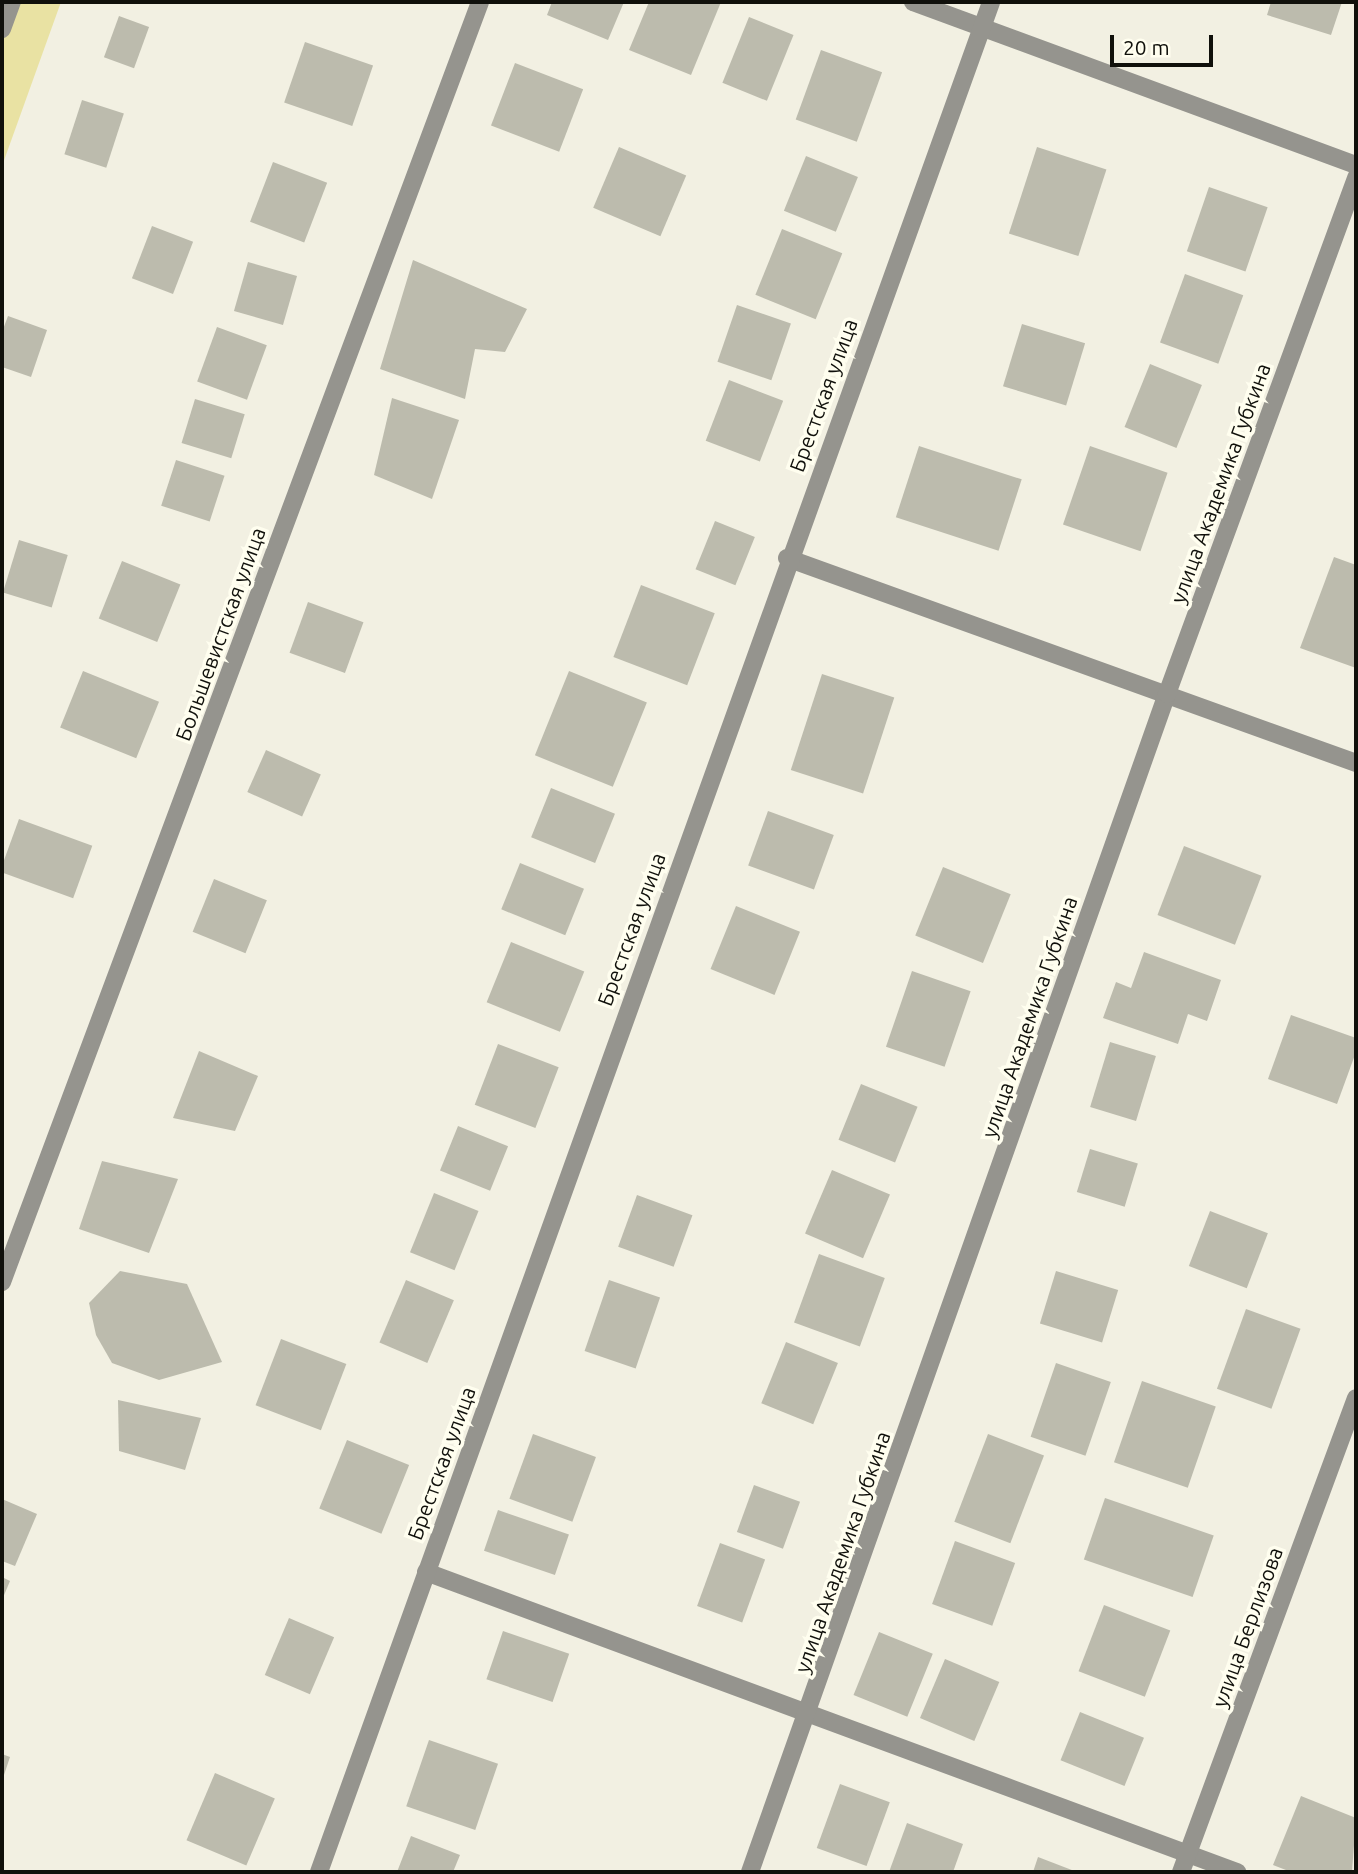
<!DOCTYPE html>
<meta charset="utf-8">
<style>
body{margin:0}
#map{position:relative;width:1358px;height:1874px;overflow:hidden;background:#f2f0e2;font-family:Ubuntu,sans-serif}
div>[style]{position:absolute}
.green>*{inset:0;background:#e9e2a3}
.building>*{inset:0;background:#bcbbad;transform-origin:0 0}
.minor>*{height:18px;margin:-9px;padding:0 9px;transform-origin:9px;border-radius:9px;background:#95948e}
span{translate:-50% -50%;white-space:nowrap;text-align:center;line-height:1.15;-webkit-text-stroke:7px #fffeef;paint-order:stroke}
.street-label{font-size:21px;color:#10100b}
.frame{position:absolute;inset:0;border:4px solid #10100b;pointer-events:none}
.scale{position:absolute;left:1110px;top:35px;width:103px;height:32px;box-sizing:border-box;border:4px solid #10100b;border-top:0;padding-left:9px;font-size:21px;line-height:24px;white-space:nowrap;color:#10100b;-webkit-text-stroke:5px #fffeef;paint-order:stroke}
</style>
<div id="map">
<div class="green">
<i style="clip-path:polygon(2px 2px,61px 2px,2px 166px)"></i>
</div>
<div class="building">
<i style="clip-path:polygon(552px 2px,624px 2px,608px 40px,547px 15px)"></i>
<i style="clip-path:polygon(649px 2px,721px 2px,691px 75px,629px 50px)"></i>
<i style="clip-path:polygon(1271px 2px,1342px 2px,1331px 35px,1267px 15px)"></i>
<i style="left:119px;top:16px;width:32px;height:44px;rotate:20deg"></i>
<i style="left:749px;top:17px;width:48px;height:71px;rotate:22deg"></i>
<i style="left:305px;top:42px;width:72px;height:64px;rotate:19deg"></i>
<i style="left:821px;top:50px;width:65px;height:74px;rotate:20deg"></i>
<i style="left:515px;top:63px;width:73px;height:67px;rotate:21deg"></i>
<i style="left:82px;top:100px;width:44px;height:57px;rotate:18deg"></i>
<i style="left:619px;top:147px;width:73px;height:66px;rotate:23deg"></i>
<i style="left:1037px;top:147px;width:73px;height:91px;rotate:18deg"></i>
<i style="left:806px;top:156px;width:56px;height:59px;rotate:22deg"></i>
<i style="left:273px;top:162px;width:58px;height:64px;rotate:21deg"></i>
<i style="left:1209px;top:187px;width:62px;height:68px;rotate:19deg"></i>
<i style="left:152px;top:226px;width:44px;height:56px;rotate:21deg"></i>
<i style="left:782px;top:229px;width:65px;height:71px;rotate:22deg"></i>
<i style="clip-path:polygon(413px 260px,527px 309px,505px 352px,475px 349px,465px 399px,380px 369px)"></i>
<i style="left:248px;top:262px;width:51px;height:51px;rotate:16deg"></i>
<i style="left:1185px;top:274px;width:62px;height:73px;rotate:20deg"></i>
<i style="left:737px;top:305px;width:57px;height:60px;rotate:19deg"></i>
<i style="clip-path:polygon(8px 316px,47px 330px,31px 377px,2px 367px,2px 332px)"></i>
<i style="left:1022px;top:324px;width:66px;height:65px;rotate:17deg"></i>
<i style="left:217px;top:327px;width:53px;height:58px;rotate:20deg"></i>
<i style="left:1150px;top:364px;width:56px;height:68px;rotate:22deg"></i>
<i style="left:729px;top:380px;width:58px;height:65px;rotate:21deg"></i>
<i style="clip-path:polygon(392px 398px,459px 420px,432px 499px,374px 475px)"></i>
<i style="left:195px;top:399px;width:52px;height:46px;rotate:17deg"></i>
<i style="left:919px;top:446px;width:108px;height:75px;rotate:18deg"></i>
<i style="left:1090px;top:446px;width:82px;height:83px;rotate:19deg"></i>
<i style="left:176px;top:460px;width:51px;height:48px;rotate:18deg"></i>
<i style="left:715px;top:521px;width:43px;height:52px;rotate:22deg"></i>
<i style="left:19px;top:540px;width:51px;height:55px;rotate:17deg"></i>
<i style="clip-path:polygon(1334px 557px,1356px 565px,1356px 668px,1300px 648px)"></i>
<i style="left:122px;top:561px;width:63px;height:62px;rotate:22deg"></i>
<i style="left:641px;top:585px;width:79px;height:77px;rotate:21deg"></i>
<i style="left:308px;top:602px;width:59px;height:54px;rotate:20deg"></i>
<i style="left:83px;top:671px;width:82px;height:61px;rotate:22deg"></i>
<i style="left:569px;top:671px;width:84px;height:91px;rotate:22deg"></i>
<i style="left:822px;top:674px;width:76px;height:101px;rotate:18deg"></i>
<i style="left:266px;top:750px;width:60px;height:46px;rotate:24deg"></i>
<i style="left:551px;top:788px;width:69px;height:53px;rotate:22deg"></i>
<i style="left:768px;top:811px;width:70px;height:58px;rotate:20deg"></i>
<i style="left:19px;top:819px;width:78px;height:56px;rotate:20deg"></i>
<i style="left:1184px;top:846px;width:83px;height:74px;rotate:21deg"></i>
<i style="left:520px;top:863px;width:69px;height:50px;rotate:22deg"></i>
<i style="left:943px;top:867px;width:73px;height:74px;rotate:22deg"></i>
<i style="left:214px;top:879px;width:57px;height:57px;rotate:22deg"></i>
<i style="left:736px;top:906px;width:69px;height:68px;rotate:22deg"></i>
<i style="left:511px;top:942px;width:79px;height:65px;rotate:22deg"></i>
<i style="clip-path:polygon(1144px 952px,1221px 980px,1207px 1021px,1188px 1014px,1178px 1044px,1103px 1018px,1116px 982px,1131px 988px)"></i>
<i style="left:912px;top:971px;width:62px;height:80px;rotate:19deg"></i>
<i style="clip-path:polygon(1291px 1015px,1356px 1038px,1356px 1052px,1337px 1104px,1268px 1079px)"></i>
<i style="left:1110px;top:1042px;width:48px;height:68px;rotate:17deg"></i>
<i style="left:498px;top:1044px;width:65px;height:65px;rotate:21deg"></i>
<i style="clip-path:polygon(199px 1051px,258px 1076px,235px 1131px,173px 1118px)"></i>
<i style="left:861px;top:1084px;width:61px;height:60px;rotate:22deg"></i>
<i style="left:458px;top:1126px;width:54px;height:48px;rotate:22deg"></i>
<i style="left:1090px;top:1149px;width:50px;height:45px;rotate:17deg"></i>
<i style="clip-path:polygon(102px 1161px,178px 1179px,149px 1253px,79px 1229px)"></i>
<i style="left:832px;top:1170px;width:63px;height:69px;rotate:23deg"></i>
<i style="left:434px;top:1193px;width:48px;height:64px;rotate:22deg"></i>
<i style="left:637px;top:1195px;width:59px;height:55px;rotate:20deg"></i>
<i style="left:1210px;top:1211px;width:62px;height:59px;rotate:21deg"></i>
<i style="left:819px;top:1254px;width:70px;height:73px;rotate:20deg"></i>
<i style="clip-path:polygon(120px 1271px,187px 1284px,222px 1362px,159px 1380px,112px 1363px,96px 1335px,89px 1303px)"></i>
<i style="left:1056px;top:1271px;width:65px;height:55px;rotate:17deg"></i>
<i style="left:406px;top:1280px;width:52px;height:68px;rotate:23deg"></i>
<i style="left:609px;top:1280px;width:54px;height:75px;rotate:19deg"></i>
<i style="left:1246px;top:1309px;width:58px;height:85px;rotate:20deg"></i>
<i style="left:281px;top:1339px;width:70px;height:71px;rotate:21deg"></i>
<i style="left:786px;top:1342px;width:56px;height:66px;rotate:22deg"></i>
<i style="left:1056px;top:1363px;width:58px;height:78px;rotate:19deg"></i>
<i style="left:1142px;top:1381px;width:78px;height:86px;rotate:19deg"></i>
<i style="clip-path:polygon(118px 1400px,201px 1418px,185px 1470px,119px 1451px)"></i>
<i style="left:533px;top:1434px;width:67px;height:69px;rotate:20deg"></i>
<i style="left:988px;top:1434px;width:60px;height:94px;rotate:21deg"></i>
<i style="left:347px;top:1440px;width:67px;height:74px;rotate:22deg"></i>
<i style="left:754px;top:1485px;width:49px;height:50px;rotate:20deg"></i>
<i style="left:1105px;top:1498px;width:115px;height:65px;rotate:19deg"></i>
<i style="clip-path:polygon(2px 1499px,37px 1514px,15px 1566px,2px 1561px)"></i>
<i style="left:498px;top:1510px;width:75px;height:43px;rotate:19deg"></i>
<i style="left:955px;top:1541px;width:64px;height:67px;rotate:20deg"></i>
<i style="left:720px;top:1543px;width:48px;height:67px;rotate:20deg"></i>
<i style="clip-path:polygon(2px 1577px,10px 1581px,2px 1600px)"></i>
<i style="left:1104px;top:1605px;width:71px;height:71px;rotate:21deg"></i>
<i style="left:289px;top:1618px;width:49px;height:62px;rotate:23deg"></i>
<i style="left:503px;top:1631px;width:70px;height:51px;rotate:19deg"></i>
<i style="left:879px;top:1632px;width:58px;height:68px;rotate:22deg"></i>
<i style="left:945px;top:1659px;width:59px;height:64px;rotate:23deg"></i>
<i style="left:1080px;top:1712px;width:69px;height:52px;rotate:22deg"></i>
<i style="left:429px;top:1740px;width:73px;height:70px;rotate:19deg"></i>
<i style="clip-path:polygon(2px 1754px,10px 1757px,2px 1781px)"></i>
<i style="left:215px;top:1773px;width:65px;height:73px;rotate:23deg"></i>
<i style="left:840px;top:1784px;width:53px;height:68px;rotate:20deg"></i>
<i style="clip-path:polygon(1301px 1796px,1356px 1818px,1352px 1872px,1291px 1872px,1273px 1865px)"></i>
<i style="clip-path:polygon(907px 1823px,963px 1844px,953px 1872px,889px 1872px)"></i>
<i style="clip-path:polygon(411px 1836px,460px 1855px,453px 1872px,397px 1872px)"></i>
<i style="clip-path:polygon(1038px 1857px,1077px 1872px,1033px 1872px)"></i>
</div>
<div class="minor">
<i style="left:913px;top:2px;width:472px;rotate:20.2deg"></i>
<i style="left:2px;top:29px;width:29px;rotate:-70deg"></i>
<i style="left:787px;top:558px;width:605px;rotate:19.81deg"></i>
<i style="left:2px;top:1282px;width:1366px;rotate:-69.52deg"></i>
<i style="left:426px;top:1572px;width:865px;rotate:20.3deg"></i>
<i style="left:319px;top:1872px;width:1987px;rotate:-70.23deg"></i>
<i style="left:750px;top:1872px;width:1250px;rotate:-70.51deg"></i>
<i style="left:1167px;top:694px;width:550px;rotate:-69.88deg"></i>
<i style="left:1181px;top:1872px;width:505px;rotate:-69.74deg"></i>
</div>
<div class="street-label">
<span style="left:823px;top:395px;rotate:-70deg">Брестская улица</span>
<span style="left:1220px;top:483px;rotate:-70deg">улица Академика Губкина</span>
<span style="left:220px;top:634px;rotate:-70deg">Большевистская улица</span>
<span style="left:631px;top:929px;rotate:-70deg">Брестская улица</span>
<span style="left:1029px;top:1017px;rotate:-71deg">улица Академика Губкина</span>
<span style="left:441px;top:1463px;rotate:-70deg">Брестская улица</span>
<span style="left:842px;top:1552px;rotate:-71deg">улица Академика Губкина</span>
<span style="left:1247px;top:1627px;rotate:-70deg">улица Берлизова</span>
</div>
<div class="frame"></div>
<div class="scale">20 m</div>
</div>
